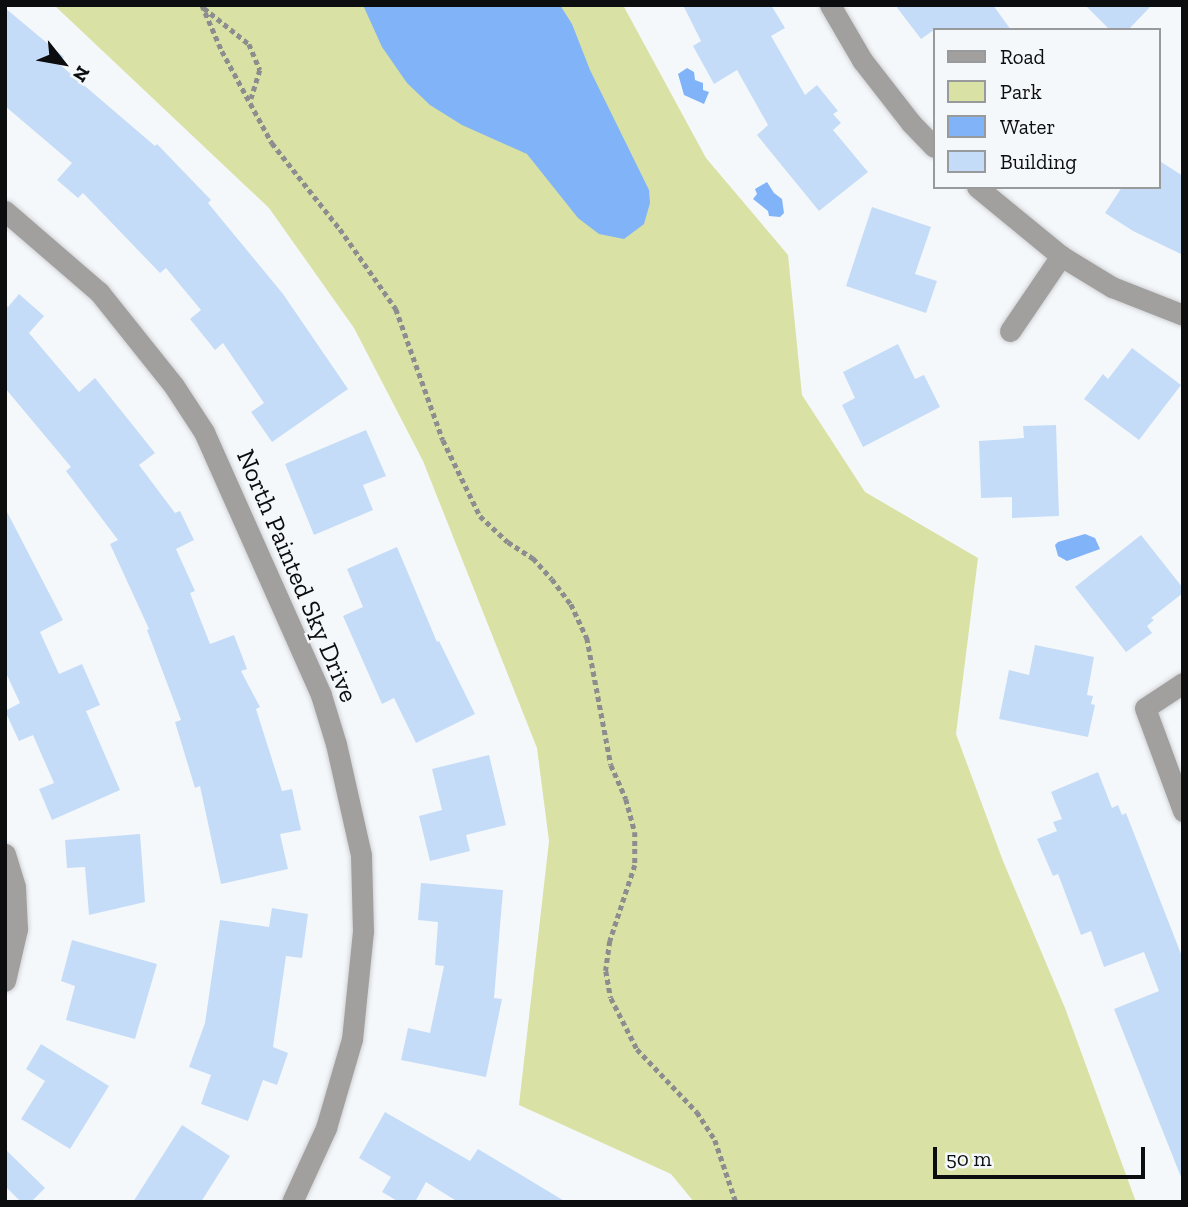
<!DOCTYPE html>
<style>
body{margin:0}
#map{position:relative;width:1188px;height:1207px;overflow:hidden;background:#f5f8fb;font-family:"Zilla Slab",serif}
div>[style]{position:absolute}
.green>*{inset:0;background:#d9e1a4}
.water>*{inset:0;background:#81b3f8}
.building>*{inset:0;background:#c5dcf8}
.path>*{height:4.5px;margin-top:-2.25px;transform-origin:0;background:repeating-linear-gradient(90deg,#8b8d8f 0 5px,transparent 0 8.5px)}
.roads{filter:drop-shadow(0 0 2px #d0d2d5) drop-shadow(0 0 2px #d0d2d5)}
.minor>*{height:21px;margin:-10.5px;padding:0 10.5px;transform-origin:10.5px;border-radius:10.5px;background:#a1a09f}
span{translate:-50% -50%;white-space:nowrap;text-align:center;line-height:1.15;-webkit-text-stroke:5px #f5f8fb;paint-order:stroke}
.street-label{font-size:26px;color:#0c0d0e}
.frame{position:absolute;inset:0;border:7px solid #0c0d0e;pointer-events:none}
.legend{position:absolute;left:933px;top:28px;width:228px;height:161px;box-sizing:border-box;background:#f5f8fb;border:2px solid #989a9c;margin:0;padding:9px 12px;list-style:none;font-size:21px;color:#0c0d0e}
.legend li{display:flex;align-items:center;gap:14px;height:35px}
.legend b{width:35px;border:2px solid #989a9c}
.north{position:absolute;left:28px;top:28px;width:70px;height:70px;-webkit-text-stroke:5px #f5f8fb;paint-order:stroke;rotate:121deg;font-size:19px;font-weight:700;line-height:28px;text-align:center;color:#0c0d0e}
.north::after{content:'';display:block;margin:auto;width:24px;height:32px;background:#0c0d0e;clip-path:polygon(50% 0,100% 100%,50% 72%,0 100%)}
.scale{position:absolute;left:933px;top:1147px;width:212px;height:32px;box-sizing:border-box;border:4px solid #0c0d0e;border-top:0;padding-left:9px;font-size:21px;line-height:24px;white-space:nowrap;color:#0c0d0e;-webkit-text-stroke:5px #f5f8fb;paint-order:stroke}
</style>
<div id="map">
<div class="green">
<i style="clip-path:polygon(54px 5px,623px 5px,706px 158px,788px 255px,802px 395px,865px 492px,978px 558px,956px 734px,1003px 861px,1065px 1008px,1136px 1202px,694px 1202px,671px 1174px,519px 1105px,549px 841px,537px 748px,423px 461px,354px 328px,269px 208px)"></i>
</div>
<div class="water">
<i style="clip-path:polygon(363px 5px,560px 5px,572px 24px,590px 70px,649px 190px,650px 203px,644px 224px,624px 239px,599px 234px,578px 218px,527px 154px,462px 125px,430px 105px,407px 83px,382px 47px)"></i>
<i style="clip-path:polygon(687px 68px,694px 72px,695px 80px,703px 83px,703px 90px,709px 92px,704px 104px,684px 95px,678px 74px)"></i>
<i style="clip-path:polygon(767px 182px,774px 193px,782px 199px,784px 213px,780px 217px,769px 216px,768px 211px,753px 199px,757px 194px,755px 189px)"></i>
<i style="clip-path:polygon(1085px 534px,1095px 538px,1100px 549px,1067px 561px,1058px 556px,1055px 545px,1058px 542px)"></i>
</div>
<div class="building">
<i style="clip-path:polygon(683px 5px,771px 5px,785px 28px,771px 36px,805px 95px,817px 85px,838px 111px,833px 114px,841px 123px,833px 130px,868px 172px,819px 211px,757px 135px,768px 125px,737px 70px,714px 84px,693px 46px,701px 41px)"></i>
<i style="clip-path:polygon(895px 5px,993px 5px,1011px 30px,934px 30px,921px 39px)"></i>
<i style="clip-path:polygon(1085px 5px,1152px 5px,1128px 30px,1110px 30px)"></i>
<i style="clip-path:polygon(5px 8px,64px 57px,58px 63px,155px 146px,157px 144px,211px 200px,208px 203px,283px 294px,348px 389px,272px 442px,251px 412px,264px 403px,223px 343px,215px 350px,190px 319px,201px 310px,166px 268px,160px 273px,83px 193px,78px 198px,57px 180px,72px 163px,5px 106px)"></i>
<i style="clip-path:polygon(1158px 160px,1183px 176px,1183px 255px,1133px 231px,1105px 213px,1122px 187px,1158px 187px)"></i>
<i style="clip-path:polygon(872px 207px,931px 227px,915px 274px,937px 281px,926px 313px,846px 286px)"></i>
<i style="clip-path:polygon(19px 294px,44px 316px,29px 333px,79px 392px,95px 378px,155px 453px,139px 465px,175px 513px,180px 511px,194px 540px,176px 549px,195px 591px,190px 593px,210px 644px,234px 635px,247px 669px,241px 671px,260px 707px,256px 709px,282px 791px,292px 789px,301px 830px,280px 834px,288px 869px,221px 884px,200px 786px,195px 788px,175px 722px,181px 720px,147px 630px,149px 629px,110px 544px,118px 540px,66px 471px,71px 467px,5px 388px,5px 304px,8px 307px)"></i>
<i style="clip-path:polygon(898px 344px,915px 379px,924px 375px,940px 407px,863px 447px,842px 405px,855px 398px,843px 372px)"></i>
<i style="clip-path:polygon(1132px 348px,1181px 385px,1139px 440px,1084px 399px,1103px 374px,1108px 379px)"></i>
<i style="clip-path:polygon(1056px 425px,1059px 516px,1012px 518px,1012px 497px,981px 498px,979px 441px,1024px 438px,1023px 426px)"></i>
<i style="clip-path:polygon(366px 430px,386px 476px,363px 485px,373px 510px,314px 535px,285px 464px)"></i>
<i style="clip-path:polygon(5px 508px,63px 620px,40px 632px,59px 674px,82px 664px,100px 705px,86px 711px,120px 790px,52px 820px,39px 789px,54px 783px,33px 735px,19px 741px,5px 711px,20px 703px,5px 671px)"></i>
<i style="clip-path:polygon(1141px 535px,1183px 588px,1183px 593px,1151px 618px,1154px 620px,1147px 626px,1152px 633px,1126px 652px,1075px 587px)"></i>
<i style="clip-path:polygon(397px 547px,437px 642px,439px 641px,475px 714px,416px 743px,394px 698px,382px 704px,343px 616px,363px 607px,347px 569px)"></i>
<i style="clip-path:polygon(1035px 645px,1094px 657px,1087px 695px,1093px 696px,1091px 704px,1095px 705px,1088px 737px,999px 719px,1009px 670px,1029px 675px)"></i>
<i style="clip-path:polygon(489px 755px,506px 825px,466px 835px,470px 851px,430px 861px,419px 816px,442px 810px,432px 769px)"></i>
<i style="clip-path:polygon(1098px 772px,1112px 808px,1118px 805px,1122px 815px,1126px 813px,1183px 959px,1183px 1182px,1114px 1009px,1159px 991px,1144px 952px,1104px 967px,1091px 931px,1081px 935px,1058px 874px,1053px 876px,1037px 839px,1057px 831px,1053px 822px,1062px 819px,1051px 792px)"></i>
<i style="clip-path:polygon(140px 834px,145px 902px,89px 915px,85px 867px,67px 868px,65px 840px)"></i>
<i style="clip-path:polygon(421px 883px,503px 890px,494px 998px,502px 999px,486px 1077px,401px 1060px,408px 1028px,430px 1033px,444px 966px,435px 965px,438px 922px,418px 920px)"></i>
<i style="clip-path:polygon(272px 908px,308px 914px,302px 958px,286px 956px,273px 1047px,288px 1053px,277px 1085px,263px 1080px,248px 1121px,201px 1104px,211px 1075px,189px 1067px,205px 1023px,220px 920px,269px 927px)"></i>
<i style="clip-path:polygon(72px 940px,157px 964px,135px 1039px,66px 1020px,75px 986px,61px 981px)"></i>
<i style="clip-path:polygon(41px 1044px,109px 1086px,70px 1149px,21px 1119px,45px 1081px,26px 1069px)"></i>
<i style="clip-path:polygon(385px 1112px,470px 1161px,478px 1149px,566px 1202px,458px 1202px,426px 1182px,415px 1202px,399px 1202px,382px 1192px,391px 1177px,359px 1158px)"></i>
<i style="clip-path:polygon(182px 1125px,230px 1156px,201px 1202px,133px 1202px)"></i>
<i style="clip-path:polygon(5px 1149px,45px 1188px,31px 1202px,21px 1202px,5px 1186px)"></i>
</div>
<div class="path">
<i style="left:202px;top:5px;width:50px;rotate:66.5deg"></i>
<i style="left:222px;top:51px;width:105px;rotate:61.5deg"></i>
<i style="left:272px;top:143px;width:110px;rotate:51.7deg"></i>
<i style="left:340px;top:229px;width:98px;rotate:55deg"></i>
<i style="left:396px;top:309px;width:139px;rotate:70.3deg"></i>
<i style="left:443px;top:440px;width:85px;rotate:64deg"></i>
<i style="left:480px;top:516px;width:38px;rotate:43deg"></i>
<i style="left:508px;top:542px;width:30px;rotate:33deg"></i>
<i style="left:533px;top:558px;width:28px;rotate:48deg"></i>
<i style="left:552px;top:579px;width:31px;rotate:53deg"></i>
<i style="left:571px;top:604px;width:38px;rotate:65deg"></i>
<i style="left:587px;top:638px;width:129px;rotate:79.3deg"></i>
<i style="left:611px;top:765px;width:37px;rotate:66deg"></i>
<i style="left:626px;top:799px;width:34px;rotate:75deg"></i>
<i style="left:635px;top:832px;width:33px;rotate:90deg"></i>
<i style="left:635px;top:865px;width:80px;rotate:108.2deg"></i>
<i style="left:610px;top:941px;width:30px;rotate:98deg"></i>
<i style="left:606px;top:971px;width:27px;rotate:80deg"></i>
<i style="left:611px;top:998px;width:57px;rotate:63deg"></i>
<i style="left:637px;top:1049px;width:87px;rotate:46.4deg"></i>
<i style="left:697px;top:1112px;width:33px;rotate:57deg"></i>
<i style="left:715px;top:1140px;width:65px;rotate:71.3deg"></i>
<i style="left:204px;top:8px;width:58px;rotate:38.7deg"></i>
<i style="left:249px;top:44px;width:28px;rotate:67deg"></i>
<i style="left:260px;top:70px;width:30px;rotate:107deg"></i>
</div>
<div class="roads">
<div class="minor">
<i style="left:830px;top:5px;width:64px;rotate:59.8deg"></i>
<i style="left:862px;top:60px;width:80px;rotate:52.1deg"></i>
<i style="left:911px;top:123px;width:33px;rotate:46deg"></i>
<i style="left:977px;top:187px;width:109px;rotate:39.4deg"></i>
<i style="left:1061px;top:256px;width:60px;rotate:31.3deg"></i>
<i style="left:1112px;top:287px;width:76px;rotate:21.5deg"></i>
<i style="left:5px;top:211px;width:124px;rotate:40.8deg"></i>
<i style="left:99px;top:292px;width:120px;rotate:51.4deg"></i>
<i style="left:174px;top:386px;width:55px;rotate:56.9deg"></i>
<i style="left:204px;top:432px;width:288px;rotate:66deg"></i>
<i style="left:321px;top:695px;width:51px;rotate:73deg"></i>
<i style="left:336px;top:744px;width:114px;rotate:77.3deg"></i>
<i style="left:361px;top:855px;width:76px;rotate:88.5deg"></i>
<i style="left:363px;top:931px;width:109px;rotate:95.8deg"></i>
<i style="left:352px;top:1039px;width:93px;rotate:106.3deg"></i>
<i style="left:326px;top:1128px;width:81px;rotate:114.7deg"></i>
<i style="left:1010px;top:331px;width:91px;rotate:-55.8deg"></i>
<i style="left:1183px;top:683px;width:45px;rotate:146.7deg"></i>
<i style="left:1145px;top:708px;width:110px;rotate:69.7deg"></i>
<i style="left:5px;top:854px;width:34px;rotate:73deg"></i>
<i style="left:15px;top:887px;width:42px;rotate:87.3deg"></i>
<i style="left:17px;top:929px;width:53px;rotate:103deg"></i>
</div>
</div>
<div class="street-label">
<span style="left:297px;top:576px;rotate:67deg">North Painted Sky Drive</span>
</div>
<div class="frame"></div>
<ul class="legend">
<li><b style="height:9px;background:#a1a09f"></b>Road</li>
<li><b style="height:19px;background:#d9e1a4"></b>Park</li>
<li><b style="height:19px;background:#81b3f8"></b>Water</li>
<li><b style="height:19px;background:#c5dcf8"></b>Building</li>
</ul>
<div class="north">N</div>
<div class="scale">50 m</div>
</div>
